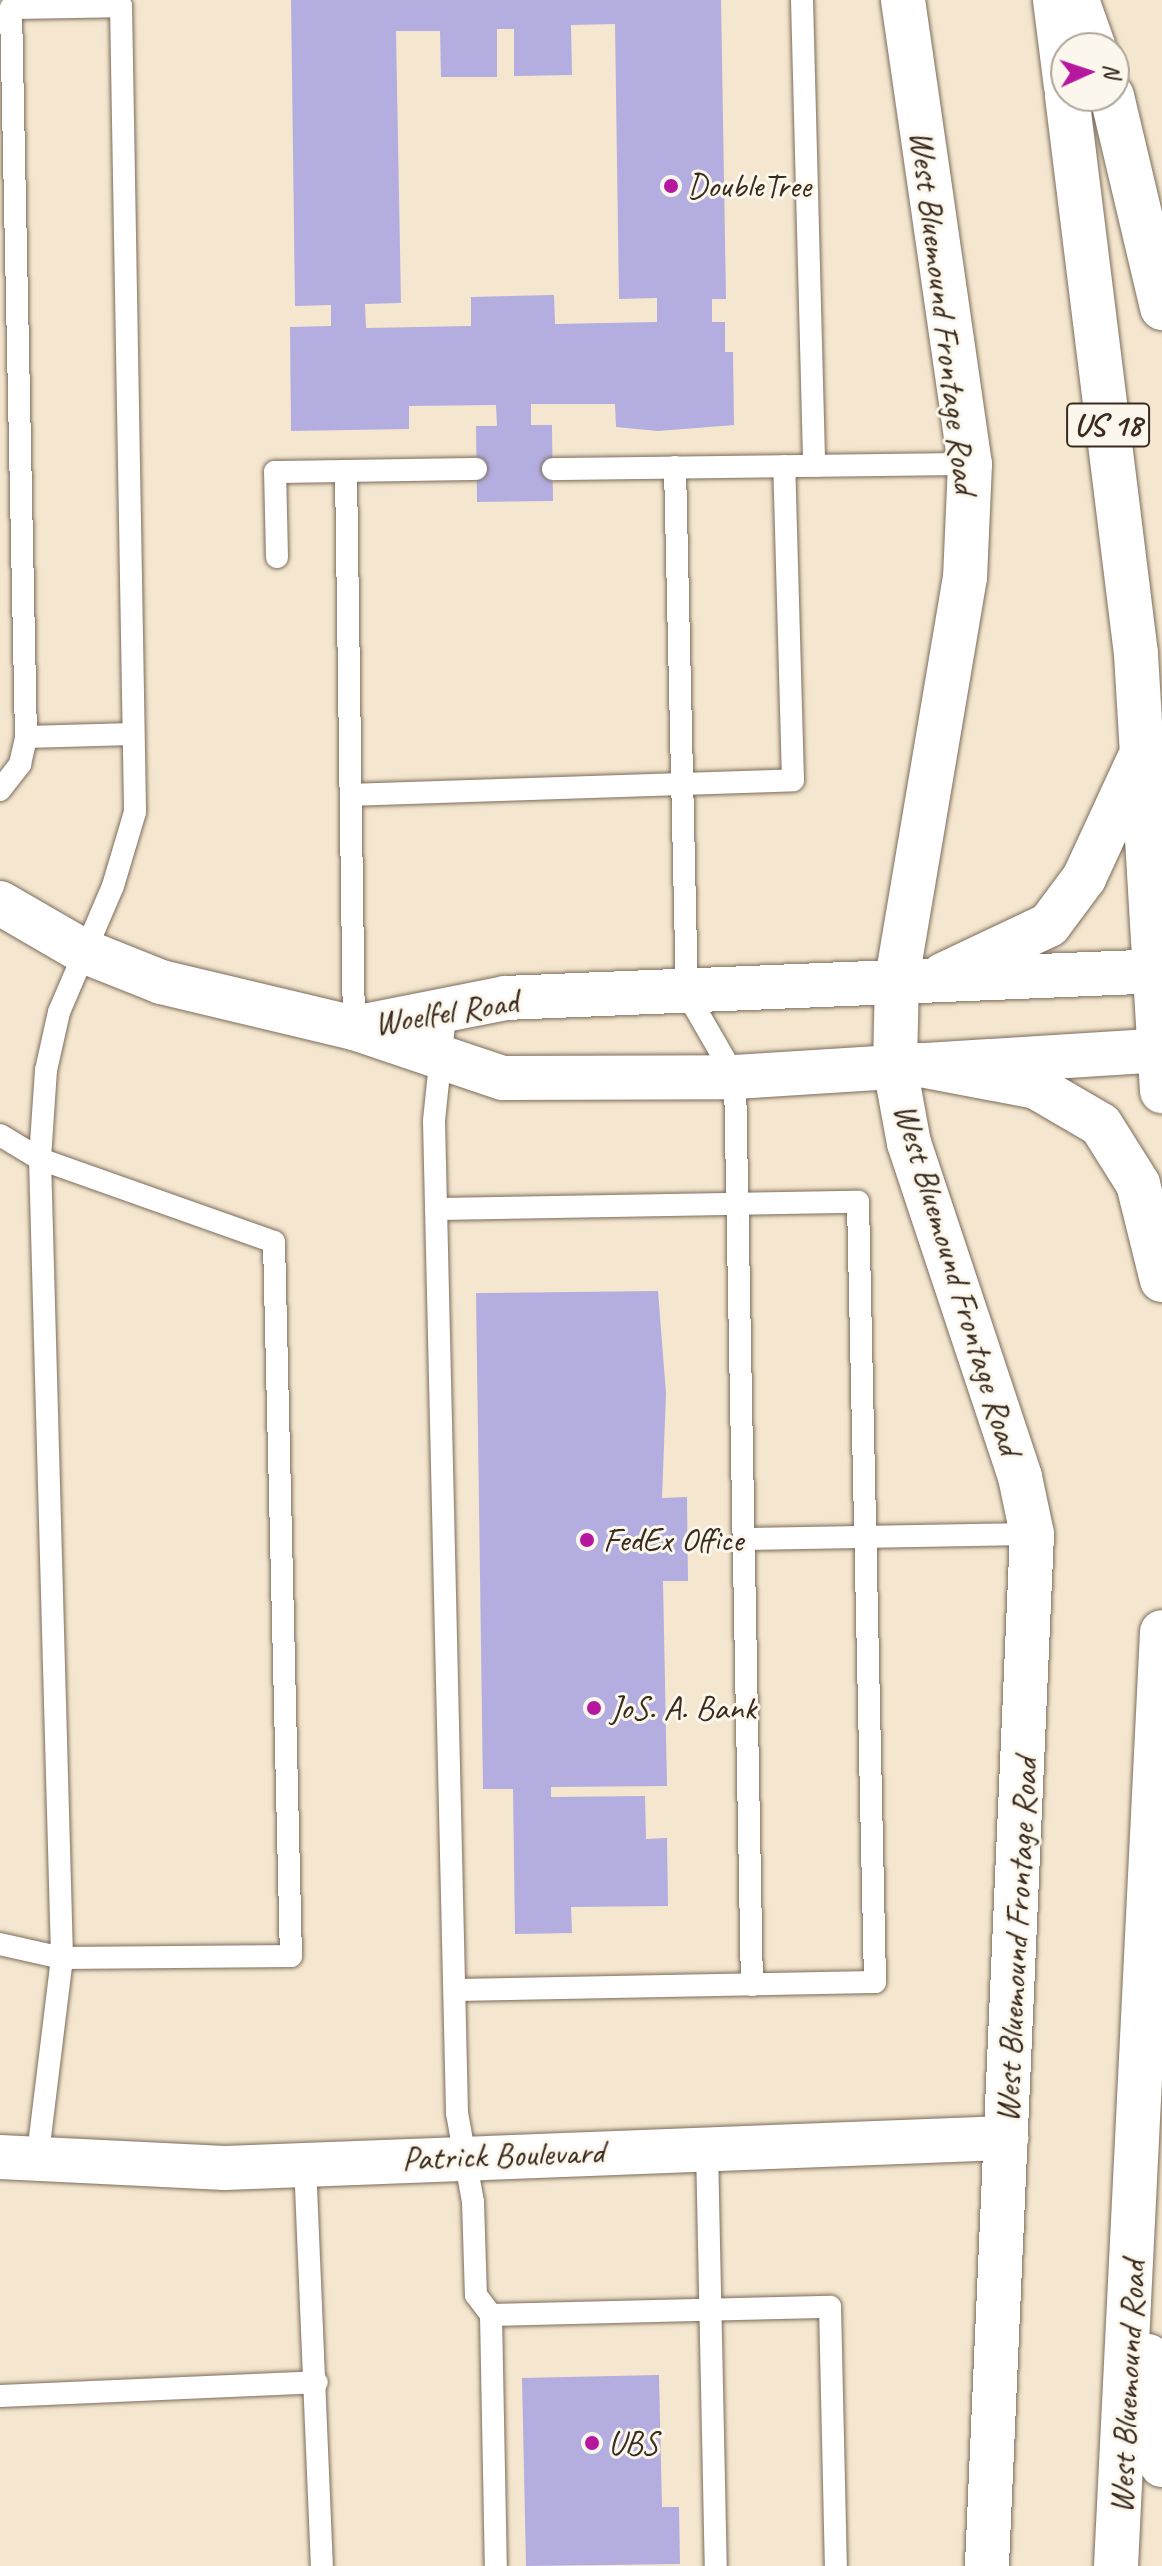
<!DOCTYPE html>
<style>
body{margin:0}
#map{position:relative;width:1162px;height:2566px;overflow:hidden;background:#f5e7cf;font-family:Caveat,sans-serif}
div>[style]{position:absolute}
.building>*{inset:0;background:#b4ade0}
.roads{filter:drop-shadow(0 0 2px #7c6c5c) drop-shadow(0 0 2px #7c6c5c)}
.lane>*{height:22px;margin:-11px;padding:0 11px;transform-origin:11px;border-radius:11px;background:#fff}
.street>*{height:44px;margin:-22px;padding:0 22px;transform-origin:22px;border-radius:22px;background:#fff}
.primary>*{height:44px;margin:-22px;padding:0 22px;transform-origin:22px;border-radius:22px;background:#fff}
.dots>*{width:22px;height:22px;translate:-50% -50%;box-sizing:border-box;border:4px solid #fbf7ec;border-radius:50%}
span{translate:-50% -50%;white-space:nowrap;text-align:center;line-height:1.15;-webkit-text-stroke:6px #fbf7ec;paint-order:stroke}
.shield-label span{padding:2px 6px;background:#fbf7ec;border:2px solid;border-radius:6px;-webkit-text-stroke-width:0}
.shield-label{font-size:32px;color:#3b2a1e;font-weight:700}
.poi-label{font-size:34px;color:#3b2a1e}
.left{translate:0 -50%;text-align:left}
.street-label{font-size:34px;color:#3b2a1e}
.north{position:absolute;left:1050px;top:32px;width:80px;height:80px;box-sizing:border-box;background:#fbf7ec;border:2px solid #aea59a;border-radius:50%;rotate:87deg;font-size:22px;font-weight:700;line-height:32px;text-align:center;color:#3b2a1e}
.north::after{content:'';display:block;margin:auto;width:28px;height:36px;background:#b5179e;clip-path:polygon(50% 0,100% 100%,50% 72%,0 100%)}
</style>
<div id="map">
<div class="building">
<i style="clip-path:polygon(evenodd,291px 0,721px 0,726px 299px,712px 299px,712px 322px,725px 322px,725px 352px,733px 352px,734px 425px,658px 431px,616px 427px,615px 404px,531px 404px,531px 425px,552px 425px,553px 501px,477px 502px,476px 426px,497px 426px,496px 405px,409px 406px,409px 429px,291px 431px,290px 327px,331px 326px,331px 305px,295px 306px,291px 0,615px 24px,619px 299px,657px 298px,657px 322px,555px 324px,554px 295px,471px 297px,471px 326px,366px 328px,365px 304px,401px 303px,396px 31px,440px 31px,441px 77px,497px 77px,497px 29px,514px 29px,514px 76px,572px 75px,571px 25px,615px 24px)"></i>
<i style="clip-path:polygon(658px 1291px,666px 1393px,662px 1498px,687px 1497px,688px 1581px,663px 1581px,667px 1786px,551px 1787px,551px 1797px,645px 1796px,646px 1839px,667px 1838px,668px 1906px,571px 1907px,572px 1933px,515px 1934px,513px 1789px,483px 1789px,476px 1293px)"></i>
<i style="clip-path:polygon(659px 2375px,662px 2507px,679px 2507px,680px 2564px,526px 2566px,522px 2378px)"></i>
</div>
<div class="roads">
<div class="lane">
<i style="left:802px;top:0;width:466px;rotate:88.5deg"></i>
<i style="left:675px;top:467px;width:527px;rotate:88.7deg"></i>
<i style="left:687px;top:994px;width:96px;rotate:60deg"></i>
<i style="left:735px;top:1077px;width:908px;rotate:88.93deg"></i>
<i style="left:553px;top:469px;width:417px;rotate:-0.7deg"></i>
<i style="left:346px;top:471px;width:557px;rotate:89.18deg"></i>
<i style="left:277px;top:557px;width:85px;rotate:-91.3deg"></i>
<i style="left:275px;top:472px;width:201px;rotate:-0.9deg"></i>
<i style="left:26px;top:737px;width:107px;rotate:-1.6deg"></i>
<i style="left:0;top:790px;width:33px;rotate:-52deg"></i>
<i style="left:20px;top:764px;width:28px;rotate:-77deg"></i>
<i style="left:26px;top:737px;width:729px;rotate:-91.18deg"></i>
<i style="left:11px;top:8px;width:110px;rotate:-1deg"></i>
<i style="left:121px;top:6px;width:806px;rotate:89deg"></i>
<i style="left:135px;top:812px;width:77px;rotate:106.6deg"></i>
<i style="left:113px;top:886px;width:137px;rotate:113.2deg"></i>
<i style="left:59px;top:1012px;width:59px;rotate:102.6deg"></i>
<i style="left:46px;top:1070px;width:89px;rotate:93.9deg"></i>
<i style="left:40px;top:1159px;width:799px;rotate:88.42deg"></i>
<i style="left:62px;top:1958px;width:205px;rotate:97deg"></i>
<i style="left:351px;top:795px;width:442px;rotate:-1.9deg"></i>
<i style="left:793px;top:780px;width:314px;rotate:-91.6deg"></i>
<i style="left:446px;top:1006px;width:116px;rotate:96deg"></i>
<i style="left:434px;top:1121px;width:992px;rotate:88.67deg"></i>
<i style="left:457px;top:2113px;width:90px;rotate:79.8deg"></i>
<i style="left:473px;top:2202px;width:93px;rotate:88.2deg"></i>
<i style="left:476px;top:2295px;width:25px;rotate:53deg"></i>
<i style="left:491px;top:2315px;width:251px;rotate:88.9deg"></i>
<i style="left:0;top:1135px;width:47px;rotate:31deg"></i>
<i style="left:40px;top:1159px;width:248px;rotate:19.5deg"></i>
<i style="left:274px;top:1242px;width:714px;rotate:88.64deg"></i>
<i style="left:291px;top:1956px;width:229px;rotate:179.5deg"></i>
<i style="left:62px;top:1958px;width:64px;rotate:-167.3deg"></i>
<i style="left:436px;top:1209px;width:422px;rotate:-1deg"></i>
<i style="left:858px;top:1202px;width:780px;rotate:88.75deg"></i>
<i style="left:875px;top:1982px;width:420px;rotate:178.9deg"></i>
<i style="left:744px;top:1539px;width:288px;rotate:-1deg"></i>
<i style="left:707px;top:2148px;width:418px;rotate:88.8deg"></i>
<i style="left:305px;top:2163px;width:403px;rotate:87.6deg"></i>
<i style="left:491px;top:2315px;width:339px;rotate:-1.4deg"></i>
<i style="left:830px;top:2307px;width:259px;rotate:88.7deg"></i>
<i style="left:0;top:2396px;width:317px;rotate:-2.5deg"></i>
</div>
<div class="street">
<i style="left:903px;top:0;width:469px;rotate:81.8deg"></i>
<i style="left:970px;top:464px;width:113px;rotate:92.5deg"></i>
<i style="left:965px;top:577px;width:407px;rotate:99.6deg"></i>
<i style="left:897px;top:978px;width:89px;rotate:91.3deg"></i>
<i style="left:895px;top:1067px;width:77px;rotate:79.6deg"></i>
<i style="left:909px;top:1143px;width:352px;rotate:71.6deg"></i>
<i style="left:1020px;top:1477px;width:58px;rotate:78.1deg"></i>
<i style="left:1032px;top:1534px;width:1033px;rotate:92.5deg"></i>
<i style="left:0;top:903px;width:94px;rotate:30.1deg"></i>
<i style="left:81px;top:950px;width:86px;rotate:21.8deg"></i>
<i style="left:161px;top:982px;width:198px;rotate:13.4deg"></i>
<i style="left:354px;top:1028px;width:157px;rotate:18.6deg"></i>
<i style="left:503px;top:1078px;width:232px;rotate:-0.2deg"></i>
<i style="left:735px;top:1077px;width:428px;rotate:-3.6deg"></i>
<i style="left:354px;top:1028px;width:154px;rotate:-11.2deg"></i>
<i style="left:505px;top:998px;width:658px;rotate:-2.35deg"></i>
<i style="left:0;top:2157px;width:225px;rotate:2.8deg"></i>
<i style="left:225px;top:2168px;width:782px;rotate:-2.2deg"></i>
</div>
<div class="primary">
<i style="left:1055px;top:0;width:88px;rotate:82.8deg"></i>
<i style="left:1077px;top:0;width:51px;rotate:70.5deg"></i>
<i style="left:1067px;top:96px;width:562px;rotate:82.95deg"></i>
<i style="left:1136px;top:654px;width:438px;rotate:86.6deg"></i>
<i style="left:1112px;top:96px;width:218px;rotate:76.7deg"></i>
<i style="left:943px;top:975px;width:117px;rotate:-25.3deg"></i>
<i style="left:1049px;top:925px;width:59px;rotate:-53.3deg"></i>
<i style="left:1084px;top:878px;width:129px;rotate:-65.2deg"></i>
<i style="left:920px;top:1065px;width:118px;rotate:10.7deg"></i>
<i style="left:1036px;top:1087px;width:75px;rotate:30.3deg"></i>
<i style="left:1101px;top:1125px;width:70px;rotate:57.9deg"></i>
<i style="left:1138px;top:1184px;width:99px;rotate:76deg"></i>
<i style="left:1148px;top:2356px;width:110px;rotate:82.7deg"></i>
<i style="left:1116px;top:2566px;width:935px;rotate:-87.18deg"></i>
</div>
</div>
<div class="dots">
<i style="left:671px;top:186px;background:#b5179e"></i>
<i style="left:587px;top:1540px;background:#b5179e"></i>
<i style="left:594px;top:1708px;background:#b5179e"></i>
<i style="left:592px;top:2443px;background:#b5179e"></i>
</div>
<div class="shield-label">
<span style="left:1108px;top:425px">US 18</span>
</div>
<div class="poi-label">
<span class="left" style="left:687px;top:186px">DoubleTree</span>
<span class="left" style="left:603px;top:1540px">FedEx Office</span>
<span class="left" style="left:610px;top:1708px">JoS. A. Bank</span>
<span class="left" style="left:608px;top:2443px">UBS</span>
</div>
<div class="street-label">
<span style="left:944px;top:312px;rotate:83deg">West Bluemound Frontage Road</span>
<span style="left:446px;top:1012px;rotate:-9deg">Woelfel Road</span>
<span style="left:958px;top:1279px;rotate:73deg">West Bluemound Frontage Road</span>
<span style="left:1016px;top:1940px;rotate:-87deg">West Bluemound Frontage Road</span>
<span style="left:503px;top:2155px;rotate:-2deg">Patrick Boulevard</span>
<span style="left:1127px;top:2387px;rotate:-87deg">West Bluemound Road</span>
</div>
<div class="north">N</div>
</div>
